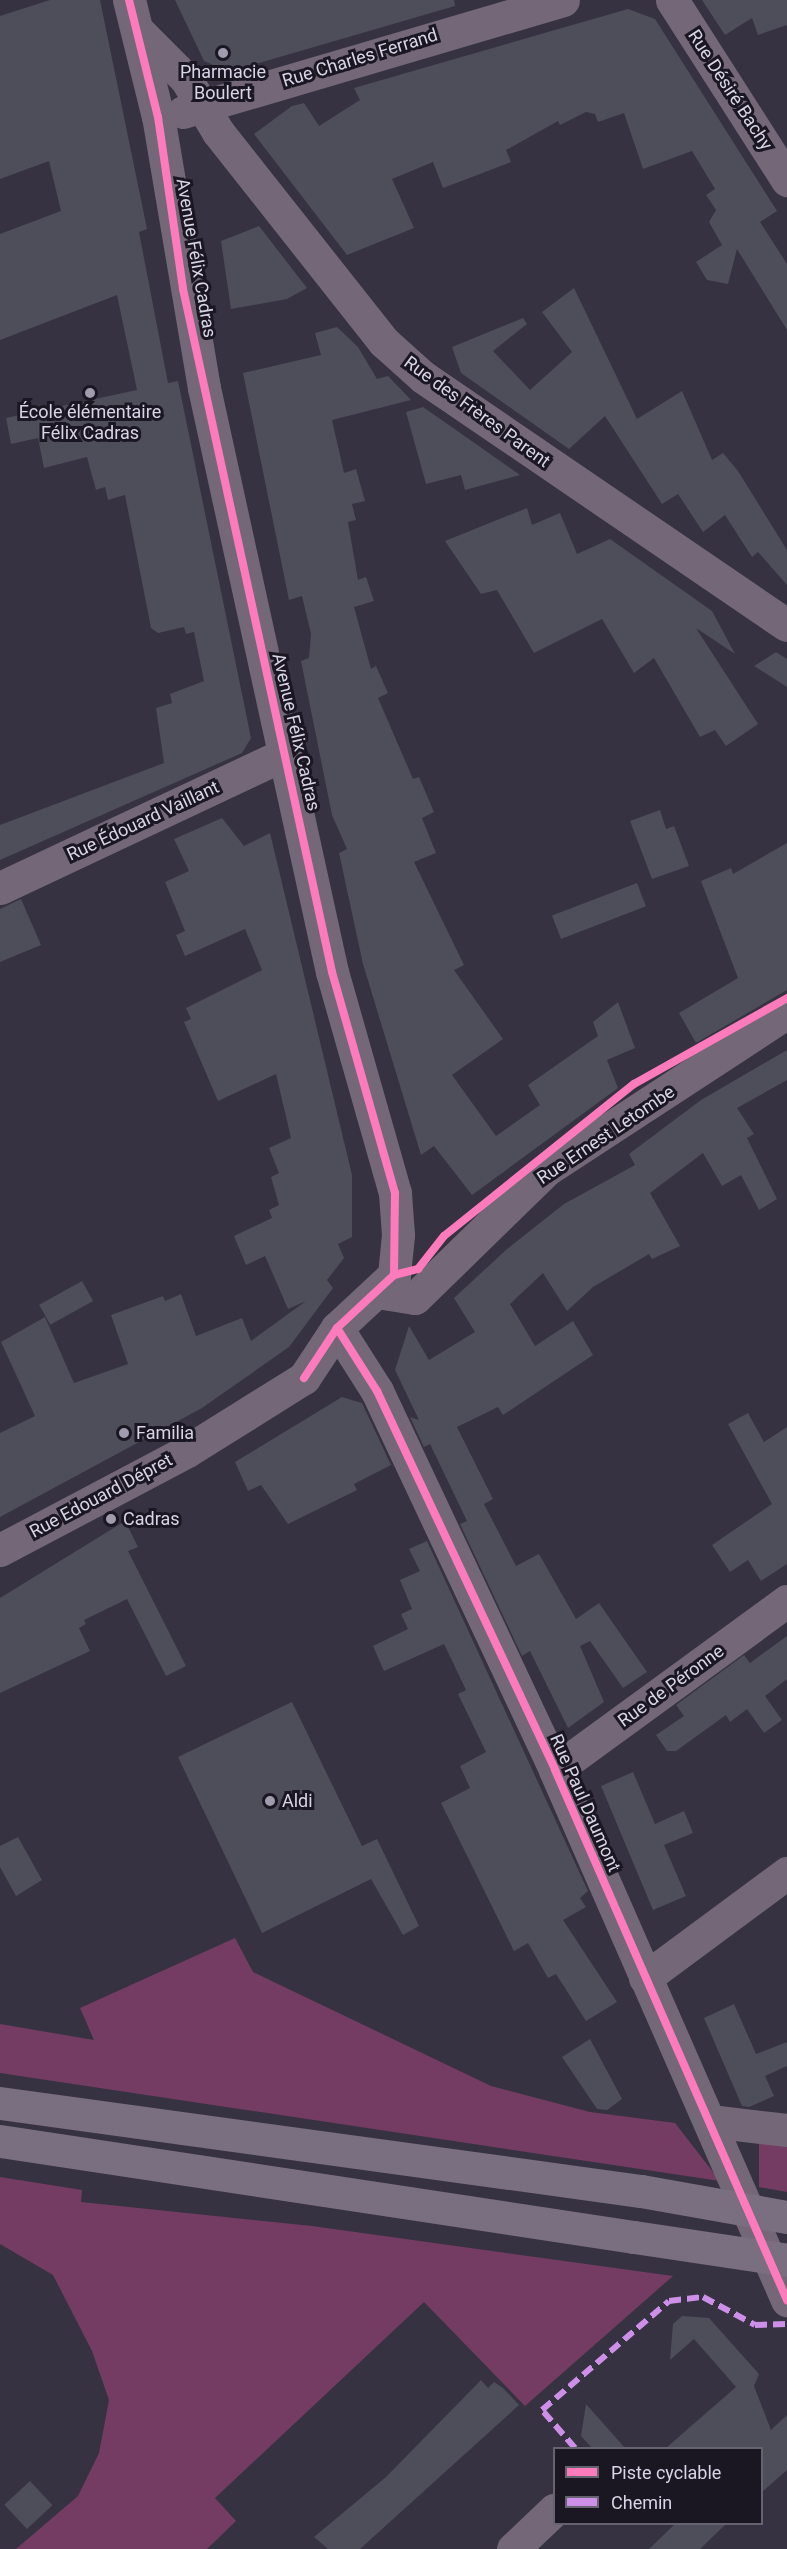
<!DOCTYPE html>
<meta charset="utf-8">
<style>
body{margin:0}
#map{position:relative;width:787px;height:2549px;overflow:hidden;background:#363241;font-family:Roboto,sans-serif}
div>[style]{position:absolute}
.green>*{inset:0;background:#743c62}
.building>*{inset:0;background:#4e4d5a;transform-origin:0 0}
.minor>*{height:33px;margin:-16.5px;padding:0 16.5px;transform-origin:16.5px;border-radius:16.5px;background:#746878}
.highway>*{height:33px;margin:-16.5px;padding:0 16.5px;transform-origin:16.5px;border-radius:16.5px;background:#7a6e81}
.highway-bridge>*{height:33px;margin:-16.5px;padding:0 16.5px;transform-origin:16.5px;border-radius:16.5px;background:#7a6e81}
.quiet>*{height:6px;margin-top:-3px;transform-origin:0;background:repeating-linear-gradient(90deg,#ce8fe9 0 12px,transparent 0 18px)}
.cycleway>*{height:8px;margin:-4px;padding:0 4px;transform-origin:4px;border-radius:4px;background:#fd7abc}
.dots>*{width:16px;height:16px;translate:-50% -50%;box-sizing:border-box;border:3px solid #1a1723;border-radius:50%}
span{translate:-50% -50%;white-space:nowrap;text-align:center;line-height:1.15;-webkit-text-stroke:6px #1a1723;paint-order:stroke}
.street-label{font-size:18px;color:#d9d5e7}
.poi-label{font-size:18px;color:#d9d5e7}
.left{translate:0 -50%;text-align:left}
.legend{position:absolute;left:553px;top:2447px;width:210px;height:78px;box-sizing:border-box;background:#1a1723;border:2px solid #666371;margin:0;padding:8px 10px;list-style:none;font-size:18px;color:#d9d5e7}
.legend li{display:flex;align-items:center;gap:12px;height:30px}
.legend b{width:30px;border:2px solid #666371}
</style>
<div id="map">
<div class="green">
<i style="clip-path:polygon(235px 1938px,253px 1972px,491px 2086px,590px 2112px,675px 2123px,720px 2181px,0 2073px,0 2024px,94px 2040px,80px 2008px)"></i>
<i style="clip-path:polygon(759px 2135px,787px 2141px,787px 2192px,759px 2187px)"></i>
<i style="clip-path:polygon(0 2177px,82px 2190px,81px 2202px,312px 2226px,673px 2276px,525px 2406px,424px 2302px,215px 2498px,236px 2521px,207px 2549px,16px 2549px,78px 2496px,99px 2453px,109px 2400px,92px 2351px,53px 2275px,0 2244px)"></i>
</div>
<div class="building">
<i style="clip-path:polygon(50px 0,100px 0,147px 229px,139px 232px,168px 383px,178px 381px,251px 738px,242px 753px,0 860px,0 825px,164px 763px,156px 708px,172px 703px,170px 694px,204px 681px,194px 632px,186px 634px,184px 627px,158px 633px,151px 628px,125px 495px,108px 500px,105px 487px,96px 490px,87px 457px,44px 468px,38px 438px,11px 444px,6px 418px,137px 390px,117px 295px,0 340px,0 234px,61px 211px,49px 161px,0 179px,0 16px)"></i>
<i style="clip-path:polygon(175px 0,454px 0,455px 6px,228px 72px,204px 61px)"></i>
<i style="clip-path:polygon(702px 0,787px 0,787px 25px,758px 35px,752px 18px,725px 35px)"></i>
<i style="clip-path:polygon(628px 9px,655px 19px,777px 211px,760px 222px,787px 264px,787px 330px,737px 249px,728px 284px,707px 280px,696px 262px,722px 245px,709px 222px,716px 210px,706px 195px,715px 189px,692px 151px,643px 169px,624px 113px,598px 122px,595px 114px,586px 112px,560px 125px,558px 121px,506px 150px,511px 162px,443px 188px,433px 162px,392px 179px,414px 228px,347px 255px,254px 134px,292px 106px,304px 103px,319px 126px,360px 100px,354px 88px)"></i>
<i style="clip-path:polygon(259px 226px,307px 288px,287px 299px,231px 309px,221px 241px)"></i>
<i style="clip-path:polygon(574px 288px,637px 419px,682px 391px,712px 460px,723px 453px,738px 471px,787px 550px,787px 585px,758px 552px,752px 557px,725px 515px,703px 532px,678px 494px,662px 504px,605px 416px,569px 449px,461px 373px,452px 347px,523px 318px,527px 324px,493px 351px,530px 390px,572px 352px,542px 312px)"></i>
<i style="clip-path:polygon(337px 327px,358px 347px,377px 379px,388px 376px,411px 400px,332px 420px,344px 473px,356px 469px,365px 501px,352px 504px,356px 520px,348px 522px,358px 580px,366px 577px,374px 601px,354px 607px,371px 669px,376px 666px,388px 693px,378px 698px,413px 779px,419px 777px,434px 812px,422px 818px,436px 853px,414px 862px,464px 965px,454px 970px,503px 1039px,452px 1075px,496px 1136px,540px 1105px,528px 1085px,598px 1036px,593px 1022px,618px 1002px,635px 1048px,607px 1060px,618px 1088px,472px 1195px,434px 1146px,421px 1155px,363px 964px,339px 853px,347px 849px,332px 815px,301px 661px,309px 658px,311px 634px,302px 596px,289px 600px,243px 373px,321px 355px,315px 333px)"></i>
<i style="clip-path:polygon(423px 407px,466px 437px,520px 475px,465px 490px,461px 475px,426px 484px,406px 412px)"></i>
<i style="clip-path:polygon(527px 508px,532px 525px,560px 513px,577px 554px,610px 539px,712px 611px,735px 654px,696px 628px,758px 724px,726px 746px,715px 730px,700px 737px,654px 658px,634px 673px,602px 619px,534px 653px,497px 590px,481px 594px,445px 541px)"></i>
<i style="clip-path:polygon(776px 652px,787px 659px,787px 687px,754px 666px)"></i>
<i style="clip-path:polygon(660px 810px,666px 829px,674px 826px,689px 866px,652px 879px,630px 821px)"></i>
<i style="clip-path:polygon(222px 818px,244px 846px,270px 833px,352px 1175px,352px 1237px,338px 1244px,344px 1258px,327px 1280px,333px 1288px,289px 1347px,202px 1408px,0 1517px,0 1433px,35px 1416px,1px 1342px,45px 1317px,74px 1383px,128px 1364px,111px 1315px,163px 1296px,165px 1301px,181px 1294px,196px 1336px,242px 1318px,251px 1341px,306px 1301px,288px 1309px,265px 1256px,246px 1265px,234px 1236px,272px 1218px,269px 1210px,279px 1205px,271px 1177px,279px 1173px,269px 1148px,291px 1138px,276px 1074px,218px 1101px,184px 1022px,191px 1019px,186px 1008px,262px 970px,245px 929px,185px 956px,176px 935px,185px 931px,165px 882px,189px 871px,174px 839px)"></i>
<i style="clip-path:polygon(787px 843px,787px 990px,696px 1043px,679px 1013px,738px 978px,701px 881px,731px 868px,733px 874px)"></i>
<i style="left:637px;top:883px;width:25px;height:91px;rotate:69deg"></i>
<i style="clip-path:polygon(21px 899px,41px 945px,0 962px,0 909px)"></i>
<i style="clip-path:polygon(787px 1050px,787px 1080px,737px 1108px,754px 1134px,747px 1138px,777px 1199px,759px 1210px,741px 1175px,722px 1186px,703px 1153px,650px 1193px,680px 1246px,652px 1259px,649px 1254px,593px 1287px,567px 1311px,543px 1273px,510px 1304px,535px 1346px,573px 1321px,593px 1355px,503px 1415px,498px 1407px,457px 1427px,493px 1499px,484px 1504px,516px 1566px,539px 1554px,576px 1619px,599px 1603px,647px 1672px,623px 1688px,590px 1641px,580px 1646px,604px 1702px,568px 1728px,530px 1651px,522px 1656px,460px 1524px,467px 1521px,430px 1444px,424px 1447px,410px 1417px,419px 1420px,395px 1370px,409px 1326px,429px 1360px,475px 1332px,454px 1298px,507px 1249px,564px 1204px,635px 1165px,629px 1154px,701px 1100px)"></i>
<i style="left:82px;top:1281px;width:23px;height:49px;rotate:61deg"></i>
<i style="clip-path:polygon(342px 1397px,362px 1403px,391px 1465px,354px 1484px,357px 1490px,288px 1524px,261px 1485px,248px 1491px,235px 1462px)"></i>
<i style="clip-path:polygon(748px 1413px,764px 1442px,787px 1427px,787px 1564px,761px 1581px,748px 1560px,730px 1572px,712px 1545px,772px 1504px,728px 1424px)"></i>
<i style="clip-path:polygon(125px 1521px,138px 1547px,128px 1551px,186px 1666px,166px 1676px,127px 1599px,84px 1620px,86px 1624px,79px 1628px,90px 1651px,0 1693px,0 1598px)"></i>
<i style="clip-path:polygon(427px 1541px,588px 1891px,580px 1898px,586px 1907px,563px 1920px,617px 2002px,586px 2021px,556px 1974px,548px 1978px,528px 1943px,514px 1951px,441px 1803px,470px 1788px,460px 1766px,486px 1752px,458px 1694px,466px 1690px,444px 1644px,384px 1671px,373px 1646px,408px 1629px,401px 1614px,412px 1609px,400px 1580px,420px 1571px,409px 1549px)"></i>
<i style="clip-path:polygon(787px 1636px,787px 1679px,765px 1696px,782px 1720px,764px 1733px,747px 1709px,730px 1722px,726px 1715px,676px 1751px,667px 1751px,656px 1735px,684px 1716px,676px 1705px,744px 1655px,750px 1663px)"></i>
<i style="clip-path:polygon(292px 1702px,362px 1846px,377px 1839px,419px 1926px,403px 1935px,371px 1879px,262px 1933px,178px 1757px)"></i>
<i style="clip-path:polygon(633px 1772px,655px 1824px,684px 1811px,693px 1833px,664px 1845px,686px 1896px,653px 1910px,601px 1786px)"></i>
<i style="clip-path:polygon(18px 1837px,42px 1880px,16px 1896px,0 1867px,0 1846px)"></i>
<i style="clip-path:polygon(734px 2004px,756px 2054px,787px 2042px,787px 2066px,765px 2076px,774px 2096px,749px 2107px,742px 2106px,704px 2018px)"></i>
<i style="clip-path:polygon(590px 2039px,622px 2099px,607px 2110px,597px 2109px,562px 2057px)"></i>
<i style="clip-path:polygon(682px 2316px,709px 2318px,759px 2374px,754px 2386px,771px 2430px,787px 2415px,787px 2470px,762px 2492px,762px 2448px,666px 2448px,736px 2387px,694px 2339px,670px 2360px,673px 2324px)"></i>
<i style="clip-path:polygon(481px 2380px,488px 2388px,494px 2382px,503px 2388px,519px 2405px,360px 2549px,328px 2549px,314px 2537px,386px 2477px)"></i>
<i style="clip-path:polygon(586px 2404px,625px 2448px,592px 2448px,581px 2436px)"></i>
<i style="left:30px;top:2481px;width:33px;height:35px;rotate:47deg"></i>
<i style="clip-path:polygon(676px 2523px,727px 2523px,700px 2549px,649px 2549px)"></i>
</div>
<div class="minor">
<i style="left:672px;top:0;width:214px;rotate:57.4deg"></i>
<i style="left:139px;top:32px;width:66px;rotate:45deg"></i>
<i style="left:186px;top:79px;width:62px;rotate:58.9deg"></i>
<i style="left:218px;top:132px;width:268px;rotate:51.7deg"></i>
<i style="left:384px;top:342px;width:52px;rotate:41.9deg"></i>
<i style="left:423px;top:377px;width:440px;rotate:34.3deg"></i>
<i style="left:183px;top:112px;width:396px;rotate:-16.4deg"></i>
<i style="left:0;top:888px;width:315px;rotate:-25.2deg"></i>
<i style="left:377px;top:1292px;width:38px;rotate:9deg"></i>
<i style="left:415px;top:1298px;width:183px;rotate:-44.3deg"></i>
<i style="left:546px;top:1170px;width:288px;rotate:-33.2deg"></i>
<i style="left:337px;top:1328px;width:75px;rotate:57.6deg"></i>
<i style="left:377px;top:1391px;width:419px;rotate:64.8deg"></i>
<i style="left:555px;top:1770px;width:579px;rotate:66.36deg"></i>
<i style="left:0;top:1550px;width:212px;rotate:-27.9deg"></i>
<i style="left:187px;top:1451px;width:138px;rotate:-32deg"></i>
<i style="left:304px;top:1378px;width:60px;rotate:-56.6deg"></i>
<i style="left:337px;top:1328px;width:78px;rotate:-42.9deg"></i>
<i style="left:394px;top:1275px;width:40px;rotate:-84.3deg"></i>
<i style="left:398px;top:1235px;width:42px;rotate:-94.1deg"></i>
<i style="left:395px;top:1193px;width:230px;rotate:-105.9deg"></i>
<i style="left:332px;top:972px;width:598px;rotate:-102.36deg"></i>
<i style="left:204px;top:388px;width:275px;rotate:-99.6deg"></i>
<i style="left:158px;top:117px;width:121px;rotate:-103.9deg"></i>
<i style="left:555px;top:1770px;width:287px;rotate:-36.1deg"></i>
<i style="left:645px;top:1978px;width:177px;rotate:-36.5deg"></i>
<i style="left:710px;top:2121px;width:78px;rotate:6.7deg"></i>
<i style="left:513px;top:2549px;width:57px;rotate:-43.6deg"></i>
</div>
<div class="highway">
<i style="left:0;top:2103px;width:647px;rotate:7.82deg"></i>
<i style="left:0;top:2141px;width:641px;rotate:8.61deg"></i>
</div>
<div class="highway-bridge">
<i style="left:641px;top:2191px;width:148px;rotate:10.1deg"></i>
<i style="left:634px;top:2237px;width:155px;rotate:8.5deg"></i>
</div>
<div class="quiet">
<i style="left:575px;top:2448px;width:50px;rotate:-131deg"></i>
<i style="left:542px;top:2410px;width:167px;rotate:-40.6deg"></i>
<i style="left:669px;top:2301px;width:34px;rotate:-7deg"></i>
<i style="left:703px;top:2297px;width:59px;rotate:28.3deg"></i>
<i style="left:755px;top:2325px;width:32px;rotate:-2deg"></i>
</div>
<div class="cycleway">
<i style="left:129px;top:0;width:121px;rotate:76.1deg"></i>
<i style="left:158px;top:117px;width:174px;rotate:81.7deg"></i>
<i style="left:183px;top:289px;width:699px;rotate:77.69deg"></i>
<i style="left:332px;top:972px;width:230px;rotate:74.1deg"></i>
<i style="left:395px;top:1193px;width:82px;rotate:90.7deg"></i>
<i style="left:394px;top:1275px;width:78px;rotate:137.1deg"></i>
<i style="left:337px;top:1328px;width:60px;rotate:123.4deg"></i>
<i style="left:394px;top:1275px;width:25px;rotate:-14deg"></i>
<i style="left:418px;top:1269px;width:42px;rotate:-51.8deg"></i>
<i style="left:444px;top:1236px;width:243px;rotate:-38.7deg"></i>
<i style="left:634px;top:1084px;width:176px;rotate:-29.3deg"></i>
<i style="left:337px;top:1328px;width:75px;rotate:57.6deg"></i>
<i style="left:377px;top:1391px;width:419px;rotate:64.8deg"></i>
<i style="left:555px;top:1770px;width:579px;rotate:66.36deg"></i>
</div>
<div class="dots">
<i style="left:223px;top:53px;background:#a09cad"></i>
<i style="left:90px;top:393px;background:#a09cad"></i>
<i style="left:124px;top:1433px;background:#a09cad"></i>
<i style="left:111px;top:1519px;background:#a09cad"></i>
<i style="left:270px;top:1801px;background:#a09cad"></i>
</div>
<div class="street-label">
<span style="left:360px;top:58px;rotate:-17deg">Rue Charles Ferrand</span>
<span style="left:730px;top:90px;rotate:57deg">Rue Désiré Bachy</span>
<span style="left:196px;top:258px;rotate:80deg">Avenue Félix Cadras</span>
<span style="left:477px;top:412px;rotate:36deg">Rue des Frères Parent</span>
<span style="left:296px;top:732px;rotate:77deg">Avenue Félix Cadras</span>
<span style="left:143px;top:821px;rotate:-25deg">Rue Édouard Vaillant</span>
<span style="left:606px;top:1135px;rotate:-34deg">Rue Ernest Letombe</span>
<span style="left:101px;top:1496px;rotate:-28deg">Rue Edouard Dépret</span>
<span style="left:671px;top:1686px;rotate:-36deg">Rue de Péronne</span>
<span style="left:585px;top:1803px;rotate:66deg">Rue Paul Daumont</span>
</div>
<div class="poi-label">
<span style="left:223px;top:83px">Pharmacie<br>Boulert</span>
<span style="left:90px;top:423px">École élémentaire<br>Félix Cadras</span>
<span class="left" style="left:136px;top:1433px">Familia</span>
<span class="left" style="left:123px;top:1519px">Cadras</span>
<span class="left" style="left:282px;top:1801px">Aldi</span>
</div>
<ul class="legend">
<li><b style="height:8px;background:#fd7abc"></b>Piste cyclable</li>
<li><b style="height:8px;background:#ce8fe9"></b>Chemin</li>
</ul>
</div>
